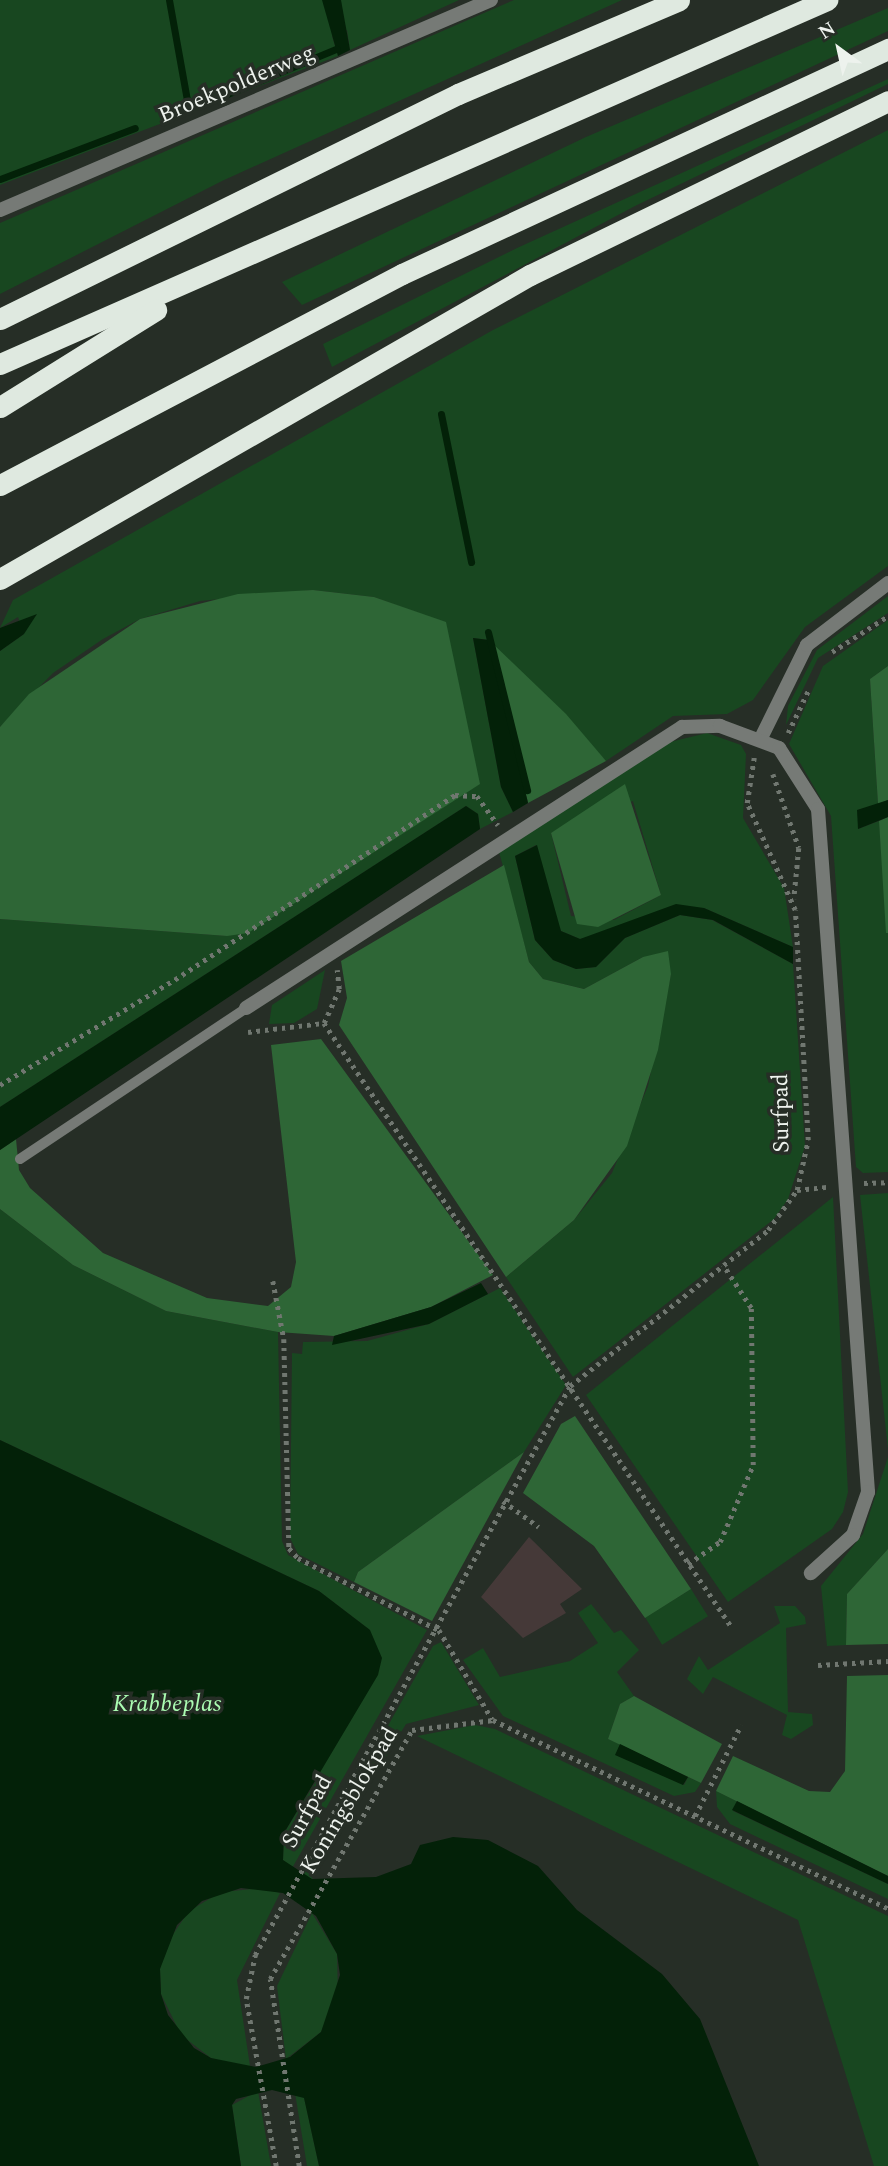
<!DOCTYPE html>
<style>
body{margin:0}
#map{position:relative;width:888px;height:2166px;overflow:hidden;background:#262e26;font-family:Spectral,serif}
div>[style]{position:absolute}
.green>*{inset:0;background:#184720;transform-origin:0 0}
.forest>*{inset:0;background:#2e6636}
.water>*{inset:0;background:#032108}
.stream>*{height:7px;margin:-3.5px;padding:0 3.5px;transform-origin:3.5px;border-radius:3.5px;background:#032108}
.building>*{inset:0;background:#453938}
.path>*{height:4.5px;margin-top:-2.25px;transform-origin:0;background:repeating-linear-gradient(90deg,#707770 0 3.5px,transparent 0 8.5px)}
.service>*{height:10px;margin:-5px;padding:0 5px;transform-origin:5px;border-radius:5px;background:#767a76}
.minor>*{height:14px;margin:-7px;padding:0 7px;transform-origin:7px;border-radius:7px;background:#767a76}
.motorway>*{height:21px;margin:-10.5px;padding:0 10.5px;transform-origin:10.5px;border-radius:10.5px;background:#dfe9e0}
span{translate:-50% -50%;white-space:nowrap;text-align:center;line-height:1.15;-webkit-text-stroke:7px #262e26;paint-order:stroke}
.street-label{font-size:23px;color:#edf2ed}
.water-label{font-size:24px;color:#abfcb2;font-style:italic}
.north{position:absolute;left:804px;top:14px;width:70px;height:70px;-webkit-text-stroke:5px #262e26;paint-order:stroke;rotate:327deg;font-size:19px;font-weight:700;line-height:28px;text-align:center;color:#edf2ed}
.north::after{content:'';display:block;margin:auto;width:24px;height:32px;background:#edf2ed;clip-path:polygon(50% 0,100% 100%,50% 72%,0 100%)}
</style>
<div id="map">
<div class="green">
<i style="clip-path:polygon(0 0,459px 0,350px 50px,347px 30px,332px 36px,338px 56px,0 185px)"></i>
<i style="clip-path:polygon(514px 0,622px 0,222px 181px,0 294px,0 223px)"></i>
<i style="clip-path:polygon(888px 8px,888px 31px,302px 305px,282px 282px,586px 137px)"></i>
<i style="clip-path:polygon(888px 79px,888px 84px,635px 206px,332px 367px,323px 344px,517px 248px)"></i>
<i style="clip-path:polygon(888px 130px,888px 566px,805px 627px,753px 700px,727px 714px,673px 716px,606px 761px,489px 640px,473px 638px,501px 787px,513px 812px,480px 829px,478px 814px,466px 806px,0 1107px,0 919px,227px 936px,446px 623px,374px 597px,313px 590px,200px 601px,140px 619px,103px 639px,53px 673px,0 727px,0 651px,24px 634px,18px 617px,0 628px,13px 600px,493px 330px)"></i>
<i style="clip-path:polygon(888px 596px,888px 613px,818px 658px,786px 725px,788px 706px,817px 650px)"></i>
<i style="clip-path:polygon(888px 620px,888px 666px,870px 679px,878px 804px,858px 810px,858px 829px,879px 821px,888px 933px,888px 1172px,863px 1173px,856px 1167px,831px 816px,789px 744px,823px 666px)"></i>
<i style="clip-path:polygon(evenodd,707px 733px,741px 745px,746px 754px,743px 818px,784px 888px,793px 947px,704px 908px,580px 939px,561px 931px,554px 919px,536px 845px,515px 856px,535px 940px,553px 960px,576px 969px,596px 967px,625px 938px,680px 915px,712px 920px,793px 964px,805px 1146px,788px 1199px,774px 1219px,573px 1377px,506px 1277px,574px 1220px,612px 1173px,648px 1086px,671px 974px,643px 957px,584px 989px,543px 979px,529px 962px,499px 852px,666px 743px,707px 733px,633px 801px,661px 895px,614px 920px,571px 916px,551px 833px,633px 801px)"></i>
<i style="clip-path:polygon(325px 970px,317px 1009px,294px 1023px,269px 1024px,272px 1005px)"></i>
<i style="clip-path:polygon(888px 1193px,888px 1449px,860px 1195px)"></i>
<i style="clip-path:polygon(833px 1197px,848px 1492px,843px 1512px,832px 1529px,728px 1602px,586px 1395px)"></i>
<i style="clip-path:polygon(0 1209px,73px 1265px,166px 1311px,278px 1332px,282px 1541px,288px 1555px,427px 1630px,291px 1870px,283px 1860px,284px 1833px,317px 1780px,370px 1630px,319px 1591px,0 1440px)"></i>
<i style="clip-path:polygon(500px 1288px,566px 1385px,524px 1452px,358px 1572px,354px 1582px,298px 1554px,290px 1538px,292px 1353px,302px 1354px,303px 1342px,367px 1341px,429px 1324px)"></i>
<i style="clip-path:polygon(888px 1457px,888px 1549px,847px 1594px,846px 1645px,827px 1646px,821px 1586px,863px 1534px)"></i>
<i style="left:691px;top:1589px;width:32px;height:54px;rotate:58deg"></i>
<i style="clip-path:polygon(591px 1604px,614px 1633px,621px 1630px,639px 1650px,617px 1672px,634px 1696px,620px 1704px,608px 1739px,620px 1744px,616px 1755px,684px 1785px,688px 1777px,701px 1783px,695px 1792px,674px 1796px,503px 1716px,463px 1660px,483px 1648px,500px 1677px,570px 1661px,598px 1643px,578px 1613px)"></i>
<i style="clip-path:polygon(774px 1606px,795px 1606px,805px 1617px,806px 1624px,786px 1628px,788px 1712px,812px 1714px,813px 1725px,791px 1739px,782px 1735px,787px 1715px,713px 1677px,703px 1694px,687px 1679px,699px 1656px,708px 1670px,780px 1623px)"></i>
<i style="clip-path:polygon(441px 1642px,479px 1705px,406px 1724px,312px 1879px,303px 1876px,433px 1646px)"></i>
<i style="clip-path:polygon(475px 1725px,495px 1729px,888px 1916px,888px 2166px,874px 2166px,798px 1920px,417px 1736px)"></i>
<i style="clip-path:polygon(716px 1791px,737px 1801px,733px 1811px,888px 1884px,888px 1899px,730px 1824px,717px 1807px)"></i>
<i style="clip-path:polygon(264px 1888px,280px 1893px,237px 1980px,250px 2066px,237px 2066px,211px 2058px,181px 2035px,161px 1994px,160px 1969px,165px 1946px,189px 1911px,221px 1892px)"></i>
<i style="clip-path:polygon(312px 1913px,337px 1954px,338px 1997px,321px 2032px,286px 2059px,277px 1986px)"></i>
<i style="clip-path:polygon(258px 2091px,271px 2166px,241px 2166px,232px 2105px)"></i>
<i style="clip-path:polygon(295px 2093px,304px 2097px,319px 2166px,307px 2166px)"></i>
</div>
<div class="forest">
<i style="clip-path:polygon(313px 590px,374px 597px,446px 622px,480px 784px,248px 933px,227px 936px,0 919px,0 727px,29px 694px,140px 619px,238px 594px)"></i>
<i style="clip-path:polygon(489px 640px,566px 714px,606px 761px,528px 803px)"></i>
<i style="clip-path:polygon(888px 666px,888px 800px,878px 804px,870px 679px)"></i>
<i style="clip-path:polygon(625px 784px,661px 895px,598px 927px,577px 924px,551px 833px)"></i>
<i style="clip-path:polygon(888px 817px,888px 933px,886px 933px,879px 821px)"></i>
<i style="clip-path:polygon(504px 865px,529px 962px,543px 979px,584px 989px,643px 957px,668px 951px,671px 974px,658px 1050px,627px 1146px,574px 1220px,506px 1277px,339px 1025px,347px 998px,341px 961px)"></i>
<i style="clip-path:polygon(321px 1039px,493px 1275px,431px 1307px,334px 1336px,278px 1332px,166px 1311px,73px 1265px,0 1209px,0 1150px,16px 1139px,19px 1170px,30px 1188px,103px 1253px,207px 1298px,268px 1306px,291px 1287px,296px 1262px,271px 1045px)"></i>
<i style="clip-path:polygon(575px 1416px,691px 1589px,645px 1618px,594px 1546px,523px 1493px,561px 1424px)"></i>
<i style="clip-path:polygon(524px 1452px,432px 1621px,354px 1582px,358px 1572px)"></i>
<i style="clip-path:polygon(888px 1549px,888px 1644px,846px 1645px,847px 1594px)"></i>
<i style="clip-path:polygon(888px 1675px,888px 1876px,716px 1791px,733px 1756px,809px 1791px,830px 1792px,845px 1771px,847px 1676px)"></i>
<i style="clip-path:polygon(634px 1696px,722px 1744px,701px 1783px,608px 1739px,620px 1704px)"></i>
</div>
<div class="water">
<i style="clip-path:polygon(322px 0,341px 0,350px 50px,338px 56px)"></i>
<i style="clip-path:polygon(37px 614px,24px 634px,0 651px,0 628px)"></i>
<i style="clip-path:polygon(473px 638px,489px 640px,528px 803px,513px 812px,501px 787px)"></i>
<i style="clip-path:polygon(888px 800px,888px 817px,858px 829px,857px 810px)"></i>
<i style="clip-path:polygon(466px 806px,478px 814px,480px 829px,0 1150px,0 1107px)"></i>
<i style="clip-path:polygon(537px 845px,561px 931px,580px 939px,676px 904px,704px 908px,793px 947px,793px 964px,713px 920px,680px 915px,625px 938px,596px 967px,576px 969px,553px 960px,535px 940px,515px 856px)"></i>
<i style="clip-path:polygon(481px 1283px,488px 1294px,429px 1324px,332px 1345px,334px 1336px,431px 1307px)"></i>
<i style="clip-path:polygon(evenodd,0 1440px,319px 1591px,370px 1630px,382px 1658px,378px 1675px,284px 1833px,283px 1860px,312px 1879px,376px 1877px,411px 1864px,420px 1845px,453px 1837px,488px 1840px,538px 1866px,577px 1910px,662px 1974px,700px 2019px,759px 2166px,319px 2166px,304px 2098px,272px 2090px,236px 2099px,232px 2105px,241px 2166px,0 2166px,0 1440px,241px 1888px,283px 1893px,316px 1916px,337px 1954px,340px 1975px,321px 2032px,290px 2057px,256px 2067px,211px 2058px,194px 2048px,168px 2015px,161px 1994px,160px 1969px,177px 1925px,202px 1901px,241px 1888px)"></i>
<i style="clip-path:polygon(620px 1744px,688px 1777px,683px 1785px,615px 1755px)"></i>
<i style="clip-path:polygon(737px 1801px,888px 1876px,888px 1884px,732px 1810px)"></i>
</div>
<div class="stream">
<i style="left:169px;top:0;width:108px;rotate:79.8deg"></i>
<i style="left:220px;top:97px;width:126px;rotate:-22.5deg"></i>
<i style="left:0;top:179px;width:144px;rotate:-20.7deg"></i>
<i style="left:441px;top:414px;width:151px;rotate:78.5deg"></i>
<i style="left:488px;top:632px;width:163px;rotate:76.1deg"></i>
</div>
<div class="building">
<i style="clip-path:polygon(529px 1537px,582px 1589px,560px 1604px,566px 1613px,523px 1638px,481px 1597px)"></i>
</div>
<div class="path">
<i style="left:832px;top:652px;width:67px;rotate:-32.7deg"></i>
<i style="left:788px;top:733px;width:47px;rotate:-64.5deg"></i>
<i style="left:773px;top:774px;width:78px;rotate:70.6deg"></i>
<i style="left:799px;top:848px;width:51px;rotate:95.6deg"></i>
<i style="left:324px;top:1023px;width:728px;rotate:55.98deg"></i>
<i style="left:248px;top:1032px;width:77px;rotate:-6.8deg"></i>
<i style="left:324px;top:1023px;width:37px;rotate:-66deg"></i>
<i style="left:339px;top:989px;width:19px;rotate:-96deg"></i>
<i style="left:0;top:1085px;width:213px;rotate:-31.1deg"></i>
<i style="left:182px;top:975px;width:327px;rotate:-33.4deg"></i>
<i style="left:455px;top:795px;width:22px;rotate:3deg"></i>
<i style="left:477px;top:796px;width:36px;rotate:54deg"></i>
<i style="left:864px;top:1183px;width:24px;rotate:-2deg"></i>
<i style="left:797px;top:1190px;width:30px;rotate:-6deg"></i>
<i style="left:273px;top:1281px;width:59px;rotate:79.3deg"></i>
<i style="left:284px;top:1339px;width:209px;rotate:88.6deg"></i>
<i style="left:289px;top:1548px;width:13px;rotate:48deg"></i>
<i style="left:298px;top:1558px;width:158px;rotate:27.1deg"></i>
<i style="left:439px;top:1630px;width:104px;rotate:59.2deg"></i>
<i style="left:503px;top:1501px;width:44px;rotate:35.8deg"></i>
<i style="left:688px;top:1564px;width:39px;rotate:-35deg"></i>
<i style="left:720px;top:1542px;width:84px;rotate:-66.8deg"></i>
<i style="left:753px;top:1465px;width:157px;rotate:-90.7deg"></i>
<i style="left:751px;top:1308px;width:51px;rotate:-123.1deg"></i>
<i style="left:818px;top:1665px;width:70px;rotate:-3.3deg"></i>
<i style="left:695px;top:1816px;width:102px;rotate:-63.2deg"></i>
<i style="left:276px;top:2166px;width:170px;rotate:-100.2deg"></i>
<i style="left:246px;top:1999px;width:45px;rotate:-78.4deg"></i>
<i style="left:255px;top:1955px;width:650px;rotate:-61.03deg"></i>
<i style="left:570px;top:1386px;width:252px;rotate:-38.2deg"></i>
<i style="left:768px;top:1230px;width:49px;rotate:-54.1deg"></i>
<i style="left:797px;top:1190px;width:51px;rotate:-77.6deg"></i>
<i style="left:808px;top:1140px;width:230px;rotate:-93.2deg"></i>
<i style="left:795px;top:910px;width:117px;rotate:-114.2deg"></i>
<i style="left:747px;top:803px;width:46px;rotate:-81.2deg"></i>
<i style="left:299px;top:2166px;width:189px;rotate:-98.8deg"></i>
<i style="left:270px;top:1979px;width:287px;rotate:-60.3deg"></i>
<i style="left:412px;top:1730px;width:82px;rotate:-7deg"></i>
<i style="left:493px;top:1720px;width:437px;rotate:25.5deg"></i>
</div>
<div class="service">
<i style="left:20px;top:1159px;width:272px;rotate:-33.7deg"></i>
</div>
<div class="minor">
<i style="left:0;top:210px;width:534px;rotate:-23.16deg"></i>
<i style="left:761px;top:738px;width:104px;rotate:-63.7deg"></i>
<i style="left:807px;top:645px;width:102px;rotate:-37.4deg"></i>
<i style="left:246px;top:1008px;width:519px;rotate:-32.8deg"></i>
<i style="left:682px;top:727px;width:38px;rotate:-2deg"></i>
<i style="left:720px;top:726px;width:63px;rotate:20.4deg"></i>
<i style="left:779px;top:748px;width:72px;rotate:57.4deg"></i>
<i style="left:818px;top:809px;width:685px;rotate:85.81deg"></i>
<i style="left:868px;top:1492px;width:46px;rotate:109.2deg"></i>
<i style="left:853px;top:1535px;width:57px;rotate:137.9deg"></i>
</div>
<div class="motorway">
<i style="left:0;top:319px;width:510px;rotate:-26.16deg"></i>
<i style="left:458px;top:94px;width:240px;rotate:-23deg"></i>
<i style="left:0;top:364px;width:904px;rotate:-23.76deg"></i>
<i style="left:0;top:407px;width:184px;rotate:-31.9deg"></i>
<i style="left:0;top:485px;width:454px;rotate:-27.7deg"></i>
<i style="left:402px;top:274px;width:536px;rotate:-24.84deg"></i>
<i style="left:0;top:579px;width:611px;rotate:-29.84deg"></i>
<i style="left:530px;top:275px;width:398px;rotate:-25.9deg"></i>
</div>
<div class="street-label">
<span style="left:237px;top:85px;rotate:-23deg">Broekpolderweg</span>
<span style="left:782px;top:1113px;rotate:-91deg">Surfpad</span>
<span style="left:350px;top:1801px;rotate:-59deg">Koningsblokpad</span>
<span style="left:308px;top:1812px;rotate:-61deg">Surfpad</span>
</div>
<div class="water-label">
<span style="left:167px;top:1705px">Krabbeplas</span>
</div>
<div class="north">N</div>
</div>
